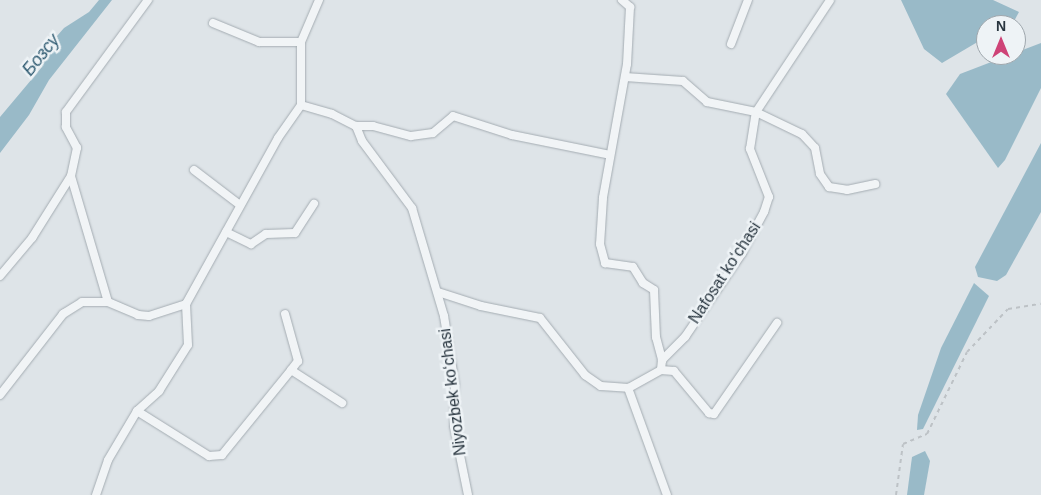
<!DOCTYPE html>
<meta charset="utf-8">
<style>
body{margin:0}
#map{position:relative;width:1041px;height:495px;overflow:hidden;background:#dee4e8;font-family:Arial,sans-serif}
div>[style]{position:absolute}
.water>*{inset:0;background:#99bac8}
.path>*{height:2px;margin-top:-1px;transform-origin:0;background:repeating-linear-gradient(90deg,#bdc2c6 0 4px,transparent 0 8px)}
.roads{filter:drop-shadow(0 0 1px #a4acb2) drop-shadow(0 0 1px #a4acb2)}
.minor>*{height:8px;margin:-4px;padding:0 4px;transform-origin:4px;border-radius:4px;background:#f1f4f6}
span{translate:-50% -50%;white-space:nowrap;text-align:center;line-height:1.15;-webkit-text-stroke:5px #eef3f6;paint-order:stroke}
.street-label{font-size:16px;color:#28353f}
.water-label{font-size:18px;color:#325d73;font-style:italic}
.north{position:absolute;left:976px;top:15px;width:50px;height:50px;box-sizing:border-box;background:#eef3f6;border:1px solid #9fa7ad;border-radius:50%;rotate:0deg;font-size:14px;font-weight:700;line-height:20px;text-align:center;color:#28353f}
.north::after{content:'';display:block;margin:auto;width:18px;height:22px;background:#ce4377;clip-path:polygon(50% 0,100% 100%,50% 72%,0 100%)}
</style>
<div id="map">
<div class="water">
<i style="clip-path:polygon(99px 0,112px 0,49px 80px,29px 115px,0 153px,0 117px,42px 67px,42px 53px,64px 28px,89px 12px)"></i>
<i style="clip-path:polygon(901px 0,993px 0,1019px 12px,1012px 25px,986px 25px,986px 37px,942px 63px,924px 49px)"></i>
<i style="clip-path:polygon(1041px 43px,1041px 88px,1005px 160px,998px 168px,946px 94px,960px 74px)"></i>
<i style="clip-path:polygon(1041px 143px,1041px 212px,1006px 275px,997px 281px,978px 277px,975px 267px)"></i>
<i style="clip-path:polygon(974px 283px,989px 296px,923px 429px,917px 430px,918px 415px,941px 348px)"></i>
<i style="clip-path:polygon(925px 451px,930px 461px,924px 495px,907px 495px,912px 457px)"></i>
</div>
<div class="path">
<i style="left:896px;top:495px;width:51px;rotate:-82.2deg"></i>
<i style="left:903px;top:444px;width:26px;rotate:-23deg"></i>
<i style="left:927px;top:434px;width:91px;rotate:-64deg"></i>
<i style="left:967px;top:352px;width:59px;rotate:-46.4deg"></i>
<i style="left:1008px;top:309px;width:33px;rotate:-9deg"></i>
</div>
<div class="roads">
<div class="minor">
<i style="left:622px;top:0;width:11px;rotate:41deg"></i>
<i style="left:630px;top:7px;width:57px;rotate:93deg"></i>
<i style="left:627px;top:64px;width:136px;rotate:100.2deg"></i>
<i style="left:603px;top:198px;width:46px;rotate:93.7deg"></i>
<i style="left:600px;top:244px;width:20px;rotate:75deg"></i>
<i style="left:605px;top:263px;width:28px;rotate:8deg"></i>
<i style="left:633px;top:267px;width:19px;rotate:58deg"></i>
<i style="left:643px;top:283px;width:13px;rotate:32deg"></i>
<i style="left:654px;top:290px;width:47px;rotate:87.6deg"></i>
<i style="left:656px;top:337px;width:24px;rotate:75deg"></i>
<i style="left:662px;top:360px;width:10px;rotate:96deg"></i>
<i style="left:661px;top:370px;width:38px;rotate:151deg"></i>
<i style="left:213px;top:23px;width:50px;rotate:22.4deg"></i>
<i style="left:259px;top:42px;width:42px"></i>
<i style="left:731px;top:44px;width:47px;rotate:-68.9deg"></i>
<i style="left:625px;top:77px;width:58px;rotate:3.9deg"></i>
<i style="left:683px;top:81px;width:32px;rotate:41deg"></i>
<i style="left:707px;top:102px;width:50px;rotate:11.5deg"></i>
<i style="left:756px;top:112px;width:51px;rotate:25.6deg"></i>
<i style="left:802px;top:134px;width:19px;rotate:47deg"></i>
<i style="left:815px;top:148px;width:26px;rotate:79deg"></i>
<i style="left:820px;top:174px;width:16px;rotate:55deg"></i>
<i style="left:829px;top:187px;width:18px;rotate:9deg"></i>
<i style="left:847px;top:190px;width:29px;rotate:-12deg"></i>
<i style="left:301px;top:105px;width:32px;rotate:16deg"></i>
<i style="left:332px;top:114px;width:27px;rotate:27deg"></i>
<i style="left:356px;top:126px;width:16px;rotate:68deg"></i>
<i style="left:362px;top:141px;width:84px;rotate:53.3deg"></i>
<i style="left:412px;top:208px;width:113px;rotate:73.5deg"></i>
<i style="left:444px;top:316px;width:70px;rotate:80.9deg"></i>
<i style="left:455px;top:385px;width:41px;rotate:91.4deg"></i>
<i style="left:454px;top:426px;width:70px;rotate:78.5deg"></i>
<i style="left:301px;top:105px;width:63px;rotate:-90deg"></i>
<i style="left:301px;top:42px;width:46px;rotate:-66.8deg"></i>
<i style="left:356px;top:126px;width:17px"></i>
<i style="left:373px;top:126px;width:39px;rotate:15deg"></i>
<i style="left:411px;top:136px;width:22px;rotate:-8deg"></i>
<i style="left:433px;top:133px;width:26px;rotate:-40deg"></i>
<i style="left:453px;top:116px;width:62px;rotate:17.9deg"></i>
<i style="left:512px;top:135px;width:100px;rotate:11.5deg"></i>
<i style="left:194px;top:170px;width:58px;rotate:37.3deg"></i>
<i style="left:226px;top:232px;width:28px;rotate:26deg"></i>
<i style="left:251px;top:244px;width:18px;rotate:-34deg"></i>
<i style="left:266px;top:234px;width:29px;rotate:-2deg"></i>
<i style="left:295px;top:233px;width:35px;rotate:-57deg"></i>
<i style="left:0;top:276px;width:50px;rotate:-49.9deg"></i>
<i style="left:32px;top:238px;width:73px;rotate:-57.8deg"></i>
<i style="left:438px;top:292px;width:45px;rotate:18deg"></i>
<i style="left:481px;top:306px;width:60px;rotate:11.5deg"></i>
<i style="left:540px;top:318px;width:73px;rotate:51.7deg"></i>
<i style="left:585px;top:375px;width:19px;rotate:35deg"></i>
<i style="left:601px;top:386px;width:27px;rotate:4deg"></i>
<i style="left:108px;top:302px;width:131px;rotate:-106.4deg"></i>
<i style="left:71px;top:176px;width:29px;rotate:-78deg"></i>
<i style="left:77px;top:148px;width:24px;rotate:-118deg"></i>
<i style="left:66px;top:127px;width:15px;rotate:-90deg"></i>
<i style="left:66px;top:112px;width:139px;rotate:-53.8deg"></i>
<i style="left:285px;top:314px;width:49px;rotate:74.5deg"></i>
<i style="left:298px;top:361px;width:11px;rotate:128deg"></i>
<i style="left:662px;top:360px;width:33px;rotate:-45deg"></i>
<i style="left:685px;top:337px;width:102px;rotate:-55.8deg"></i>
<i style="left:742px;top:253px;width:47px;rotate:-61.8deg"></i>
<i style="left:764px;top:212px;width:16px;rotate:-72deg"></i>
<i style="left:769px;top:197px;width:52px;rotate:-111.6deg"></i>
<i style="left:750px;top:149px;width:37px;rotate:-81deg"></i>
<i style="left:756px;top:112px;width:134px;rotate:-56.5deg"></i>
<i style="left:661px;top:370px;width:13px;rotate:4deg"></i>
<i style="left:674px;top:371px;width:55px;rotate:50.2deg"></i>
<i style="left:709px;top:413px;width:5px;rotate:11deg"></i>
<i style="left:714px;top:414px;width:111px;rotate:-55.3deg"></i>
<i style="left:628px;top:388px;width:114px;rotate:70deg"></i>
<i style="left:0;top:395px;width:103px;rotate:-52.1deg"></i>
<i style="left:63px;top:314px;width:22px;rotate:-32deg"></i>
<i style="left:82px;top:302px;width:26px"></i>
<i style="left:108px;top:302px;width:33px;rotate:23deg"></i>
<i style="left:138px;top:315px;width:11px;rotate:5deg"></i>
<i style="left:149px;top:316px;width:39px;rotate:-18deg"></i>
<i style="left:137px;top:411px;width:85px;rotate:32deg"></i>
<i style="left:209px;top:456px;width:13px;rotate:-4deg"></i>
<i style="left:222px;top:455px;width:109px;rotate:-50.9deg"></i>
<i style="left:291px;top:370px;width:61px;rotate:32.9deg"></i>
<i style="left:96px;top:495px;width:37px;rotate:-71deg"></i>
<i style="left:108px;top:460px;width:57px;rotate:-59.4deg"></i>
<i style="left:137px;top:411px;width:30px;rotate:-42deg"></i>
<i style="left:159px;top:391px;width:54px;rotate:-57.8deg"></i>
<i style="left:188px;top:345px;width:41px;rotate:-92.8deg"></i>
<i style="left:186px;top:304px;width:190px;rotate:-61deg"></i>
<i style="left:278px;top:138px;width:40px;rotate:-55.1deg"></i>
</div>
</div>
<div class="street-label">
<span style="left:725px;top:273px;rotate:-57deg">Nafosat ko‘chasi</span>
<span style="left:453px;top:392px;rotate:-97deg">Niyozbek ko‘chasi</span>
</div>
<div class="water-label">
<span style="left:41px;top:55px;rotate:-51deg">Бозсу</span>
</div>
<div class="north">N</div>
</div>
